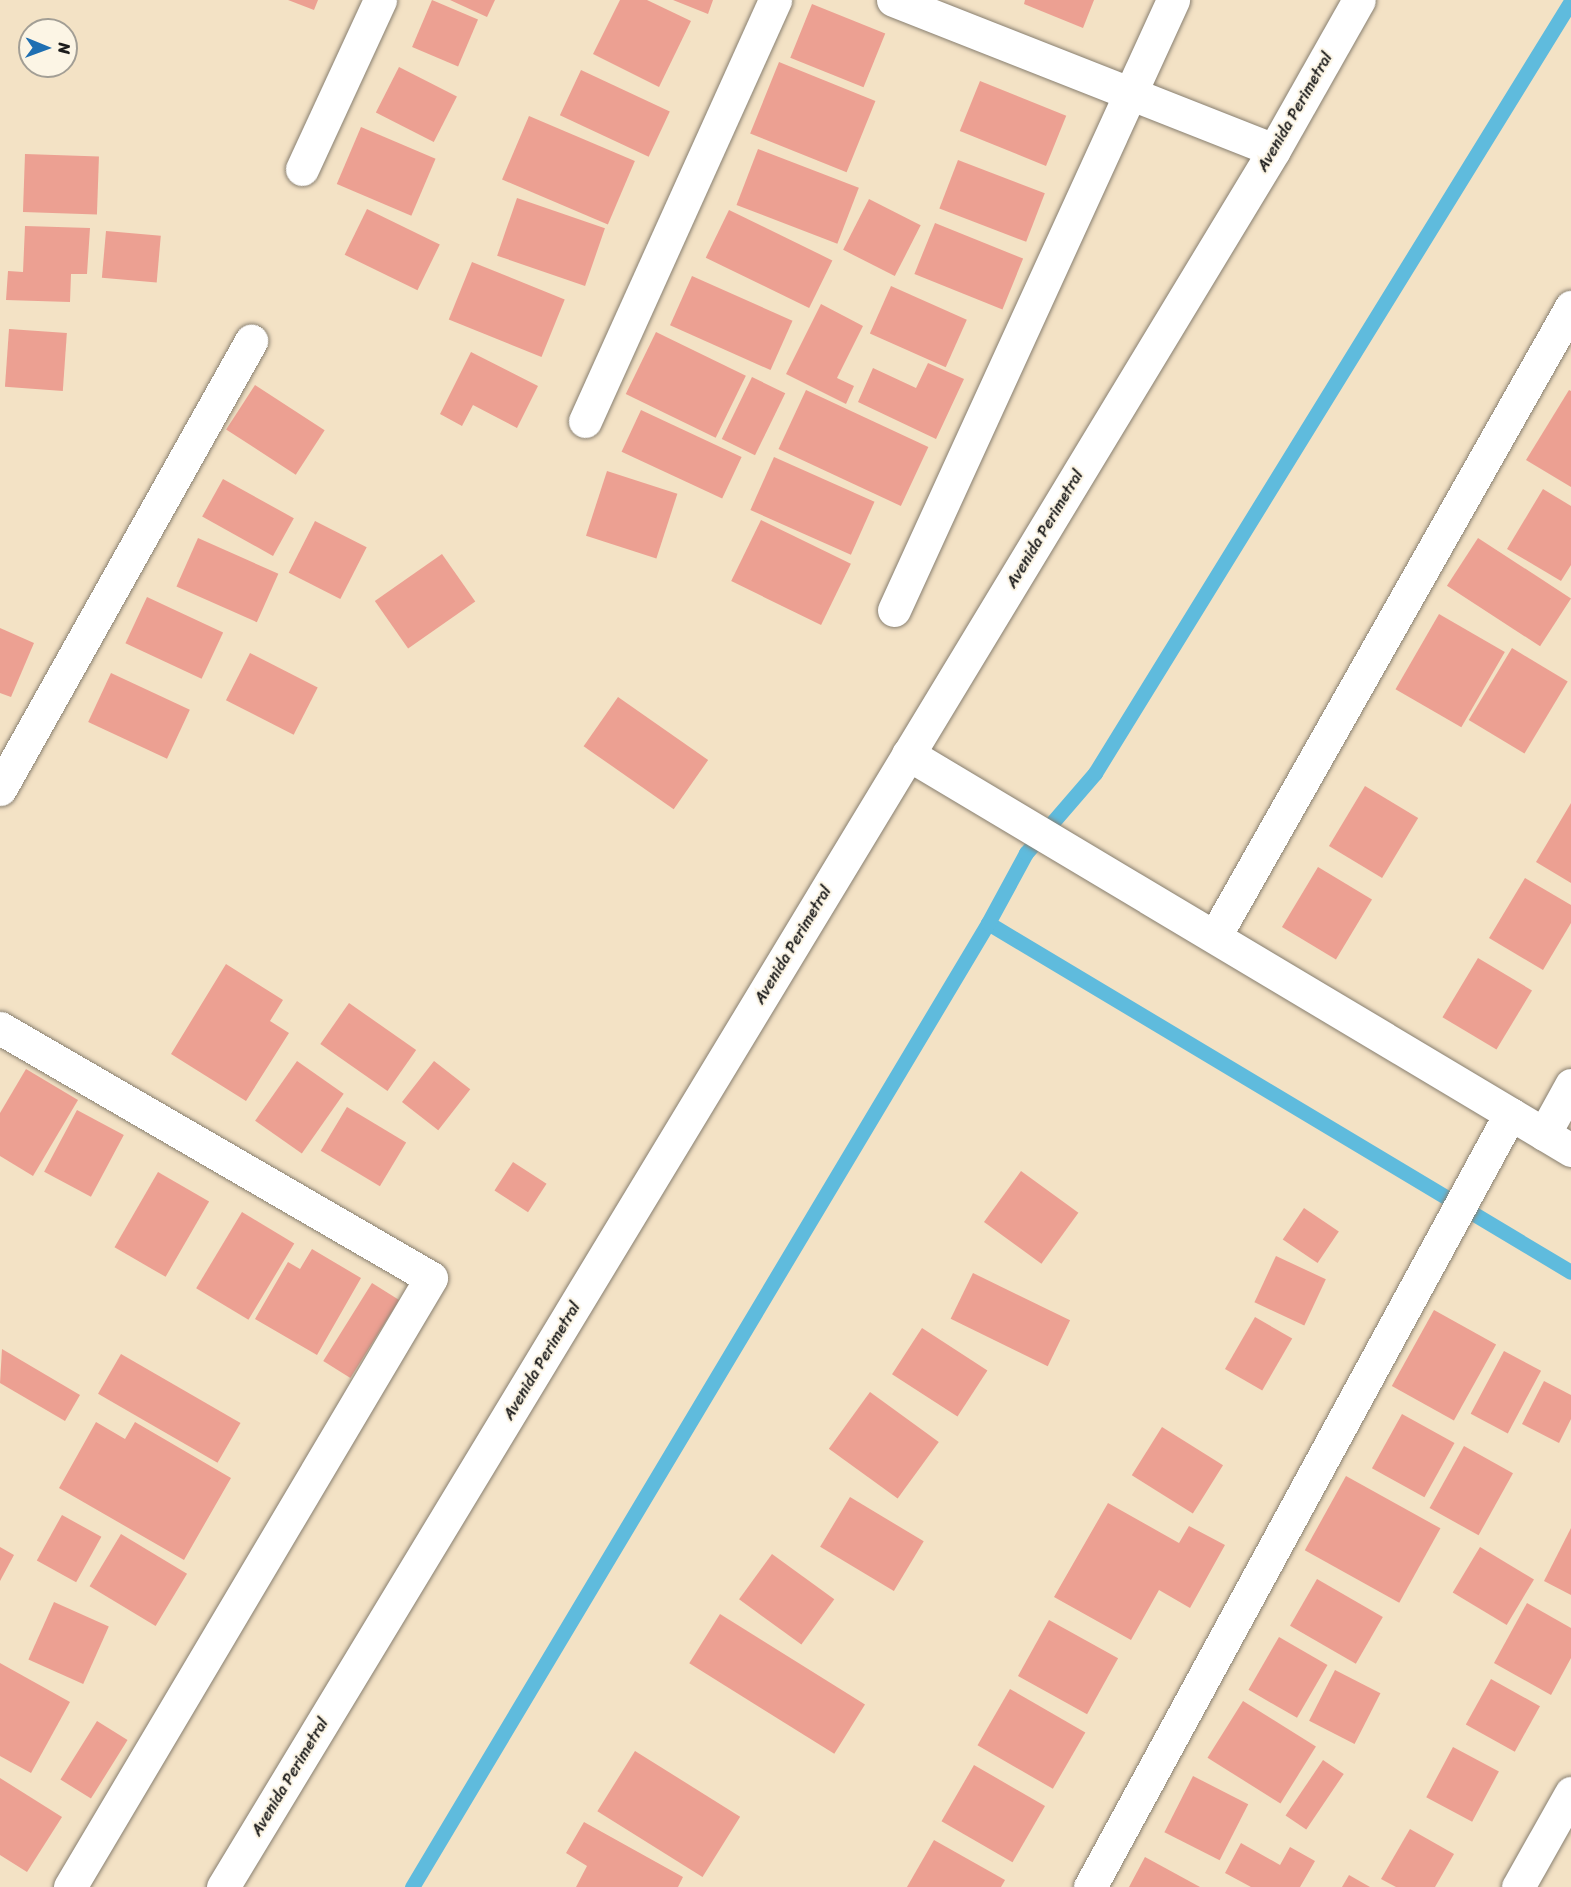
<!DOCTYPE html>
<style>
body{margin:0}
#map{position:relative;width:1571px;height:1887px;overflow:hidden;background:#f3e2c5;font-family:Sriracha,sans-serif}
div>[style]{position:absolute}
.stream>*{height:15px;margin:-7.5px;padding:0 7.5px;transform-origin:7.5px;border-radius:7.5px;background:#5fbbdd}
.building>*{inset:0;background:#eca092;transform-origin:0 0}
.roads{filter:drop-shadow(0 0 2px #887f70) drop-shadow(0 0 2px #887f70)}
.minor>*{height:33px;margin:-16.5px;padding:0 16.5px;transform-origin:16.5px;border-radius:16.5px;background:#fff}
span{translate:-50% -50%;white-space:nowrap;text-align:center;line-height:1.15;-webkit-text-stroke:4.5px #fcf5e5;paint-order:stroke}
.street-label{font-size:16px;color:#1c1c1c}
.north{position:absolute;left:18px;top:18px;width:60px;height:60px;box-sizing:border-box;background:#fcf5e5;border:2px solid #a29e95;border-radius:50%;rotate:91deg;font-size:16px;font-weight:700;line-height:24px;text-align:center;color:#1c1c1c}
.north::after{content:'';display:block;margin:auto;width:21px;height:27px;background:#1f6fb2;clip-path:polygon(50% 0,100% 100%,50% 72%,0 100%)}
</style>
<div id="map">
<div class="stream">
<i style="left:988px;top:923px;width:679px;rotate:30.91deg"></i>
<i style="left:412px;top:1887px;width:1123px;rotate:-59.14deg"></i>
<i style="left:988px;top:923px;width:80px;rotate:-61.5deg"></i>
<i style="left:1026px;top:853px;width:106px;rotate:-49.2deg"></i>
<i style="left:1095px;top:773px;width:907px;rotate:-58.34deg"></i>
</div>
<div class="building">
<i style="clip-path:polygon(288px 0,318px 0,314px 10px)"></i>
<i style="left:432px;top:0;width:50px;height:51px;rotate:23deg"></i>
<i style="clip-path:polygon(450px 0,495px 0,487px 17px)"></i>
<i style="clip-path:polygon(620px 0,647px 0,691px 21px,659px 87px,593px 54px)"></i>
<i style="clip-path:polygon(673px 0,713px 0,708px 14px)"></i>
<i style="clip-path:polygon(1025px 0,1094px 0,1083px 28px,1024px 4px)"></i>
<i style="left:812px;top:4px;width:79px;height:58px;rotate:22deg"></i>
<i style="left:779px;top:62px;width:104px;height:77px;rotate:22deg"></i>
<i style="left:399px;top:67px;width:65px;height:51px;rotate:27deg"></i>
<i style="left:581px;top:70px;width:98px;height:50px;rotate:25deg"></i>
<i style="left:980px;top:81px;width:93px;height:54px;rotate:22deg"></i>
<i style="left:529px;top:116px;width:115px;height:69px;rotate:23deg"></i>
<i style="left:361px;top:127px;width:81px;height:62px;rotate:23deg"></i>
<i style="left:758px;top:149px;width:108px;height:60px;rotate:21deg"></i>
<i style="left:25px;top:154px;width:74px;height:58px;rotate:2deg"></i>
<i style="left:958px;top:160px;width:93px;height:52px;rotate:21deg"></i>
<i style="left:517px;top:198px;width:93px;height:61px;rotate:19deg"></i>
<i style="left:869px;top:199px;width:58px;height:57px;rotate:27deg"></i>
<i style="left:367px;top:209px;width:81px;height:51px;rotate:26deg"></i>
<i style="left:729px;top:210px;width:115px;height:53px;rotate:26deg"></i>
<i style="left:935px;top:223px;width:95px;height:55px;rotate:22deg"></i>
<i style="clip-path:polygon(25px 226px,90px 228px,87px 274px,71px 274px,70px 302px,6px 300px,8px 271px,23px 272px)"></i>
<i style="left:106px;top:231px;width:55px;height:47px;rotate:5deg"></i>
<i style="left:472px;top:262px;width:100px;height:62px;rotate:22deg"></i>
<i style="left:692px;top:276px;width:110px;height:54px;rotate:24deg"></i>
<i style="left:891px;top:286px;width:83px;height:52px;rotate:24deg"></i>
<i style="clip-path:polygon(821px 304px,863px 326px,837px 378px,854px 386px,846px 404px,786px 374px)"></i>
<i style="left:9px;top:329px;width:58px;height:58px;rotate:4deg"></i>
<i style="left:656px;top:332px;width:100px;height:69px;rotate:26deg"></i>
<i style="clip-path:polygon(471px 352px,538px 386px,517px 428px,473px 405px,462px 426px,440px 414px)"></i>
<i style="clip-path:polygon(928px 363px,964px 379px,936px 439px,858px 402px,873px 368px,916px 388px)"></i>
<i style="left:752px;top:377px;width:37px;height:69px;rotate:26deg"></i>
<i style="left:255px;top:385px;width:83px;height:53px;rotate:33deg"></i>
<i style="left:806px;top:390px;width:135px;height:65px;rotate:25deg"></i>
<i style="clip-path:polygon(1569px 390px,1571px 391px,1571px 487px,1526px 460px)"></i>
<i style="left:641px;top:410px;width:111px;height:46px;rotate:25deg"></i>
<i style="left:774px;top:457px;width:110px;height:58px;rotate:24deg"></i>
<i style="left:607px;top:471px;width:74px;height:68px;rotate:18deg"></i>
<i style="left:223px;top:479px;width:81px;height:43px;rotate:29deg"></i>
<i style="clip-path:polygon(1543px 489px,1571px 506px,1571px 565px,1561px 581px,1507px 549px)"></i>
<i style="left:761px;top:520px;width:100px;height:68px;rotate:26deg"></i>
<i style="left:315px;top:521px;width:58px;height:58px;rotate:27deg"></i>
<i style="left:198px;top:538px;width:88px;height:53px;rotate:24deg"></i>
<i style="left:1478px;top:538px;width:111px;height:57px;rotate:33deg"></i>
<i style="left:442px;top:554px;width:58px;height:82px;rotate:55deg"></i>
<i style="left:147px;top:597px;width:84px;height:51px;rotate:25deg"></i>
<i style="left:1439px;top:614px;width:76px;height:87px;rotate:30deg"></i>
<i style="clip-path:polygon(0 628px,34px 643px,11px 697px,0 693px)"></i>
<i style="left:1512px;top:648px;width:65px;height:84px;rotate:31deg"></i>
<i style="left:250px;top:653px;width:76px;height:53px;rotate:27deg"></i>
<i style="left:111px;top:673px;width:87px;height:54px;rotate:25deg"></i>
<i style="left:618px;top:697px;width:110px;height:60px;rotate:35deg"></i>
<i style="left:1365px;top:786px;width:62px;height:70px;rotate:31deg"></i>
<i style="clip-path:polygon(1571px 803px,1571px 883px,1536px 862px)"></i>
<i style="left:1318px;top:867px;width:63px;height:70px;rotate:31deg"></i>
<i style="clip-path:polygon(1525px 878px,1571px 905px,1571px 923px,1543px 970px,1489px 938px)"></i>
<i style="left:1478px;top:958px;width:63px;height:69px;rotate:31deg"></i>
<i style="clip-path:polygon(226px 964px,283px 1000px,270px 1021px,289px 1033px,246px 1101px,171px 1054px)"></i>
<i style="left:349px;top:1003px;width:82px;height:50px;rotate:35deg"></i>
<i style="left:297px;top:1061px;width:57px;height:73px;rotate:35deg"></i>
<i style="left:434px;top:1061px;width:46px;height:52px;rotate:38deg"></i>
<i style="clip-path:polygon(26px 1069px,78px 1100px,33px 1176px,0 1156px,0 1113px)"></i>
<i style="left:347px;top:1107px;width:69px;height:51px;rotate:31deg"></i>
<i style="left:77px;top:1110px;width:53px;height:70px;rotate:28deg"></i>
<i style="left:513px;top:1162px;width:40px;height:34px;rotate:33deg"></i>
<i style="left:1021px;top:1171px;width:71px;height:63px;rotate:36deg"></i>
<i style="left:158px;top:1172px;width:59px;height:87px;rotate:30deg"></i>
<i style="left:1304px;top:1208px;width:42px;height:38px;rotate:34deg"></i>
<i style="left:242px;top:1212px;width:61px;height:89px;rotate:31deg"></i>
<i style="clip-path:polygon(312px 1249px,361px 1278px,317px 1355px,255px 1319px,288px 1262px,300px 1269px)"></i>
<i style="left:1276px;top:1256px;width:55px;height:51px;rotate:25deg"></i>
<i style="left:973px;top:1273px;width:108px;height:51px;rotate:26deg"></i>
<i style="left:372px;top:1283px;width:32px;height:92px;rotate:32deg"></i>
<i style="left:1434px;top:1310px;width:71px;height:87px;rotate:29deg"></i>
<i style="left:1255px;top:1317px;width:43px;height:60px;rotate:30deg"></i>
<i style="left:922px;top:1328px;width:78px;height:55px;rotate:33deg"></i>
<i style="clip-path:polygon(2px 1349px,80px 1395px,65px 1421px,0 1383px)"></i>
<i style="left:1504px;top:1351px;width:42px;height:71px;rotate:28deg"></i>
<i style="left:121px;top:1354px;width:138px;height:46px;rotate:30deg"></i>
<i style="clip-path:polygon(1544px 1381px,1571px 1395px,1571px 1419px,1559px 1443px,1522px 1424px)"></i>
<i style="left:870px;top:1392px;width:85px;height:70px;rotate:36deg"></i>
<i style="left:1402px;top:1414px;width:60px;height:62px;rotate:29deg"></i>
<i style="clip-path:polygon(96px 1422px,125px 1439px,135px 1422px,231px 1478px,184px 1560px,59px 1488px)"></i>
<i style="left:1162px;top:1427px;width:72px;height:57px;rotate:32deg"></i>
<i style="left:1464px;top:1446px;width:56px;height:71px;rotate:29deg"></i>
<i style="left:1346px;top:1476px;width:108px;height:85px;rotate:29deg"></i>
<i style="left:850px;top:1497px;width:86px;height:58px;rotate:31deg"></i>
<i style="clip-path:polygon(1108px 1503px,1179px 1543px,1189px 1526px,1225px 1545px,1190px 1608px,1159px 1590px,1131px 1640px,1054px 1597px)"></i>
<i style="left:62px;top:1515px;width:45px;height:52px;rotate:29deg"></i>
<i style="clip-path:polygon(1571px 1528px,1571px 1595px,1544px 1581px)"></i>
<i style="left:121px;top:1534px;width:77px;height:61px;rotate:31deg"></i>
<i style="clip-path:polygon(0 1547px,14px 1555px,0 1581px)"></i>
<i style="left:1480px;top:1547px;width:63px;height:53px;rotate:31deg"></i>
<i style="left:772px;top:1554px;width:77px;height:56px;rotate:36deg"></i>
<i style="left:1317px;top:1579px;width:76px;height:54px;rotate:30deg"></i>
<i style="left:54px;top:1602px;width:60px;height:63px;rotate:24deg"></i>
<i style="clip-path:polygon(1527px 1603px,1571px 1628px,1571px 1658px,1551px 1695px,1494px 1663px)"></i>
<i style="left:720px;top:1614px;width:171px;height:58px;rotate:32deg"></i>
<i style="left:1049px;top:1620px;width:79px;height:64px;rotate:29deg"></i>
<i style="left:1279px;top:1637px;width:56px;height:61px;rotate:30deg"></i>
<i style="clip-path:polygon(0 1663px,70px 1702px,31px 1773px,0 1756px)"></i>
<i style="left:1335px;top:1670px;width:51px;height:57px;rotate:27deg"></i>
<i style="left:1491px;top:1679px;width:56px;height:52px;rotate:29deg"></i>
<i style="left:1010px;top:1689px;width:87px;height:65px;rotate:30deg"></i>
<i style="left:1243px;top:1701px;width:86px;height:67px;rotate:32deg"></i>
<i style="left:97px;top:1721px;width:36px;height:69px;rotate:32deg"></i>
<i style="left:1453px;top:1747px;width:52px;height:57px;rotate:28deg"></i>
<i style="left:635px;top:1751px;width:124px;height:71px;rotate:32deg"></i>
<i style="left:1323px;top:1760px;width:25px;height:67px;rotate:34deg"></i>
<i style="left:974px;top:1765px;width:82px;height:65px;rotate:30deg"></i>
<i style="left:1193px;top:1776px;width:62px;height:63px;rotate:27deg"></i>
<i style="clip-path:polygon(0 1778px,62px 1817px,27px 1872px,0 1855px)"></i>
<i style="clip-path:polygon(584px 1822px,683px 1877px,678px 1887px,576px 1887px,587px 1866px,566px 1853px)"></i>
<i style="clip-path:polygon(1410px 1829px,1454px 1854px,1435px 1887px,1396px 1887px,1381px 1879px)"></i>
<i style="clip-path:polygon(934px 1840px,1005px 1880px,1001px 1887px,907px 1887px)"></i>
<i style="clip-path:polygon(1241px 1843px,1280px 1865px,1290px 1847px,1315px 1861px,1300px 1887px,1251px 1887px,1225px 1873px)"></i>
<i style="clip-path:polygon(1145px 1857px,1200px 1887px,1129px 1887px)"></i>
<i style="clip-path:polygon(1349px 1875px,1370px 1887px,1342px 1887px)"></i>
</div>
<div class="roads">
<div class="minor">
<i style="left:893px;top:0;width:409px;rotate:21.5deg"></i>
<i style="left:302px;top:169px;width:186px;rotate:-65.2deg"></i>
<i style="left:585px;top:421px;width:462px;rotate:-65.7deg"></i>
<i style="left:894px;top:610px;width:671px;rotate:-65.42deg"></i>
<i style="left:908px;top:754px;width:772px;rotate:30.85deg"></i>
<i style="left:0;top:789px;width:514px;rotate:-60.74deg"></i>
<i style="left:1215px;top:936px;width:723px;rotate:-60.49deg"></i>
<i style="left:0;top:1028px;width:498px;rotate:30.1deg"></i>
<i style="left:431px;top:1278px;width:708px;rotate:120.66deg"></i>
<i style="left:1544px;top:1134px;width:56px;rotate:-61.1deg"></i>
<i style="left:223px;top:1887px;width:2030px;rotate:-58.82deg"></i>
<i style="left:1274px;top:150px;width:172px;rotate:-60.5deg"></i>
<i style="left:1090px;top:1887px;width:880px;rotate:-61.48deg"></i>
<i style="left:1518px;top:1887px;width:108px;rotate:-60.6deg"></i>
</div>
</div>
<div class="street-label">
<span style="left:1295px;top:112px;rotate:-60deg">Avenida Perimetral</span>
<span style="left:1045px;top:529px;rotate:-59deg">Avenida Perimetral</span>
<span style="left:793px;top:945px;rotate:-59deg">Avenida Perimetral</span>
<span style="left:542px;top:1361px;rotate:-59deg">Avenida Perimetral</span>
<span style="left:290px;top:1777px;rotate:-59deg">Avenida Perimetral</span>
</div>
<div class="north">N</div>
</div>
